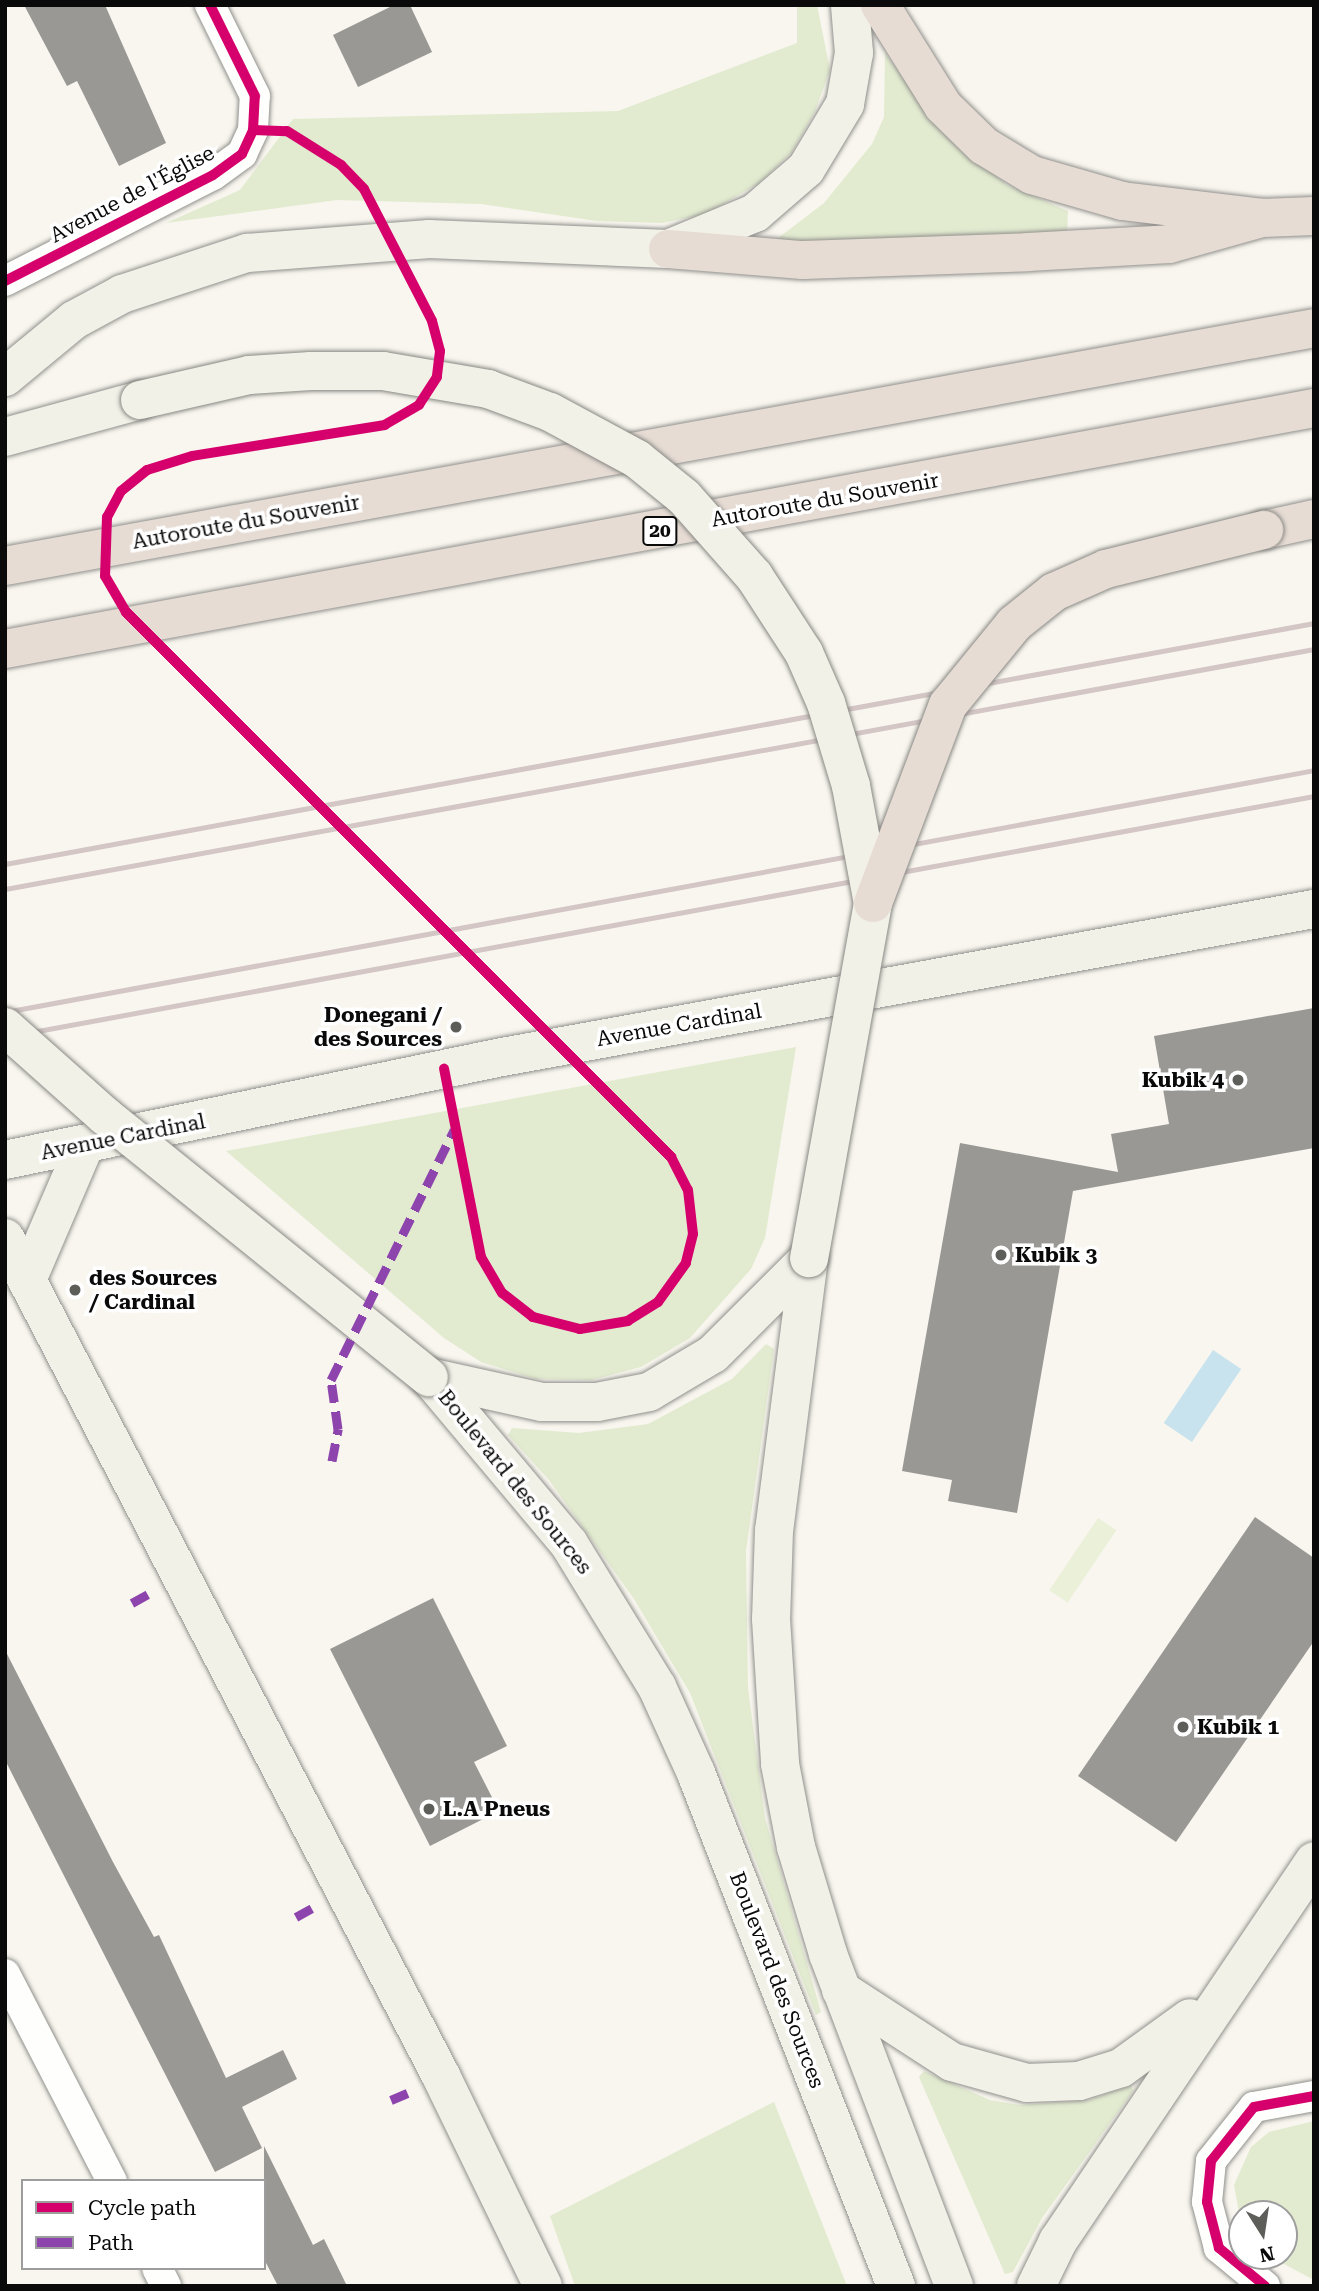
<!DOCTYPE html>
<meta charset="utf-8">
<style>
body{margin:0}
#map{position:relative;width:1319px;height:2291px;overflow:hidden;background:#f8f6ee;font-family:"Roboto Serif",serif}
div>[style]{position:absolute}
.green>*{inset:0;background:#e2ebd0}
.pitch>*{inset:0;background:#ebf0d9;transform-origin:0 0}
.water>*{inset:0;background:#c8e3ee;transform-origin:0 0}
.building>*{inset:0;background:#9a9894}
.roads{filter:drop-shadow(0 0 2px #91908d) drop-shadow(0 0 2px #91908d)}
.street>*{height:30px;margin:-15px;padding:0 15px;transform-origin:15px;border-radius:15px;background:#fefefc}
.secondary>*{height:38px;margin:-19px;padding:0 19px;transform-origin:19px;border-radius:19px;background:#f2f1e8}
.highway>*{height:38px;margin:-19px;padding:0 19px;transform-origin:19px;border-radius:19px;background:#e6dcd4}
.rail>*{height:5px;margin:-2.5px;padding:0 2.5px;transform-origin:2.5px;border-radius:2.5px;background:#d3c6c5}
.bridges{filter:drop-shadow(0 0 2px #888783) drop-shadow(0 0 2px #888783)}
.secondary-bridge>*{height:38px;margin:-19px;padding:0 19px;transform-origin:19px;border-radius:19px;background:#f2f1e8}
.highway-bridge>*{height:38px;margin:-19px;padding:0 19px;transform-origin:19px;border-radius:19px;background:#e6dcd4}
.quiet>*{height:9px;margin-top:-4.5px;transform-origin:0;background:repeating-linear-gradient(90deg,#8e44ad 0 18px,transparent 0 27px)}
.cycleway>*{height:10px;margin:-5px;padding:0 5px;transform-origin:5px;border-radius:5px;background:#d6006c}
.dots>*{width:19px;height:19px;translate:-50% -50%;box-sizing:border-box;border:4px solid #fff;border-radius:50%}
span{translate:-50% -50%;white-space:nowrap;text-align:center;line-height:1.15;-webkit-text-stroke:7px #fff;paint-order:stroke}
.shield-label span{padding:2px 5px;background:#fff;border:2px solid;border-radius:5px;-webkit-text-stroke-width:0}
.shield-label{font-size:19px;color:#0a0a0a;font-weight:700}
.street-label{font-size:21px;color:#0a0a0a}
.poi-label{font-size:21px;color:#0a0a0a;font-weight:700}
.right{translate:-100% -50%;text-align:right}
.left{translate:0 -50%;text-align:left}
.frame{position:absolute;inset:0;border:7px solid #0a0a0a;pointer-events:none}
.legend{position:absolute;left:21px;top:2179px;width:245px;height:91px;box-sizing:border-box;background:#fff;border:2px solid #9d9d9d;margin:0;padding:9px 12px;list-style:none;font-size:21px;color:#0a0a0a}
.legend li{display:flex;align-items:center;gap:14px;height:35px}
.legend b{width:35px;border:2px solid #9d9d9d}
.north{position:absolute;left:1228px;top:2200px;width:70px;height:70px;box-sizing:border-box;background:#fff;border:2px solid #9d9d9d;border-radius:50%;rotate:168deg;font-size:19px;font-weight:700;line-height:28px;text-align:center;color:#0a0a0a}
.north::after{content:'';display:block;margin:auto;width:24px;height:32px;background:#5d5d5a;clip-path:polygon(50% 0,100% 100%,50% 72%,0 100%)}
</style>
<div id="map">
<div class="green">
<i style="clip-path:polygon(797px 5px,817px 5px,830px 70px,815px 111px,792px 152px,759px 183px,706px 214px,662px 223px,597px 221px,481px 204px,337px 200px,166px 223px,240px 190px,293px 119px,618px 111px,797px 43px)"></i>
<i style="clip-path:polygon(885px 53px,941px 131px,1007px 185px,1068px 211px,1067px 235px,769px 245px,824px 203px,872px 144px,884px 117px)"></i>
<i style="clip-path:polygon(796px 1047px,765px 1238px,751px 1269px,690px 1338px,641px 1367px,592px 1380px,536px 1379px,481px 1362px,444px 1338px,226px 1151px)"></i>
<i style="clip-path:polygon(766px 1344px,774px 1349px,746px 1551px,748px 1688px,765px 1818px,821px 2012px,816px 2015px,690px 1693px,634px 1599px,549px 1480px,508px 1435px,512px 1428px,579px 1433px,648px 1424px,732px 1379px)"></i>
<i style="clip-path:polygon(924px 2071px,990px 2100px,1020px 2105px,1089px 2100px,1131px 2085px,1133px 2091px,1042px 2218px,1013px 2272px,1005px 2274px,919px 2077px)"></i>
<i style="clip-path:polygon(774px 2102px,847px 2286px,575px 2286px,550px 2216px)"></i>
<i style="clip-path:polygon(1314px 2121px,1314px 2280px,1269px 2256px,1284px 2256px,1284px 2214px,1242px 2214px,1242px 2229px,1234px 2185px,1251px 2147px,1269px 2132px)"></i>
</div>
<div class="pitch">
<i style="left:1098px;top:1518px;width:22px;height:87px;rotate:34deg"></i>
</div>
<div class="water">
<i style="left:1213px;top:1350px;width:34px;height:88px;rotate:34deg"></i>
</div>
<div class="building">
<i style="clip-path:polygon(24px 5px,105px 5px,166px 143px,119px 166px,77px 81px,67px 86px)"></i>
<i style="clip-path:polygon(394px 5px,410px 5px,432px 52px,358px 87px,333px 35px)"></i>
<i style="clip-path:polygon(1314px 1008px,1314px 1148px,1073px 1191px,1017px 1513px,948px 1501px,952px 1480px,902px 1471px,960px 1143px,1118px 1172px,1111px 1134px,1169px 1124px,1154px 1036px)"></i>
<i style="clip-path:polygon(1255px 1517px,1314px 1558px,1314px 1641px,1176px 1842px,1078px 1776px)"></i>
<i style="clip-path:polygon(433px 1598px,507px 1746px,474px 1762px,499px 1811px,430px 1846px,330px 1649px)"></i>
<i style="clip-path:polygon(5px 1650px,113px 1862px,154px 1937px,159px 1935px,226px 2078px,283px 2050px,297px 2079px,242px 2107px,262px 2148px,215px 2172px,5px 1760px)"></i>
<i style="clip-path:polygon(264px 2146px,313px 2245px,324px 2239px,347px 2286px,278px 2286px,264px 2259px)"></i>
</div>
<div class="roads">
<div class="street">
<i style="left:5px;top:281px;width:233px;rotate:-27deg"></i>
<i style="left:213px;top:175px;width:36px;rotate:-36deg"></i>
<i style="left:242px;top:154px;width:26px;rotate:-65deg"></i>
<i style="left:253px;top:130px;width:34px;rotate:-87deg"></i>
<i style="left:255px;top:96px;width:102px;rotate:-116.3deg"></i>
<i style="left:5px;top:1974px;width:233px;rotate:62.7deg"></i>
<i style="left:157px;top:2268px;width:20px;rotate:63deg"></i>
<i style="left:1265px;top:2286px;width:60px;rotate:-140.4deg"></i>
<i style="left:1219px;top:2248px;width:48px;rotate:-104.6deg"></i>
<i style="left:1207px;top:2202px;width:41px;rotate:-84.4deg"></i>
<i style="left:1211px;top:2161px;width:69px;rotate:-51.5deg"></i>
<i style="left:1254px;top:2107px;width:61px;rotate:-10.4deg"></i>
</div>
<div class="secondary">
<i style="left:5px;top:377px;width:89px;rotate:-39.6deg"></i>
<i style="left:74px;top:320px;width:55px;rotate:-28.4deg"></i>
<i style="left:122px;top:294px;width:132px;rotate:-18.2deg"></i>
<i style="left:247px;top:253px;width:183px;rotate:-4.4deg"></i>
<i style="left:429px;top:239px;width:239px;rotate:2.4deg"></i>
<i style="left:668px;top:249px;width:94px;rotate:-22.5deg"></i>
<i style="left:755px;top:213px;width:67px;rotate:-40.8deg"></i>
<i style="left:806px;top:169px;width:76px;rotate:-59deg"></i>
<i style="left:845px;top:104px;width:52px;rotate:-80deg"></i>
<i style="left:854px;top:53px;width:48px;rotate:-94.8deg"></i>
<i style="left:5px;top:437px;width:140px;rotate:-15.3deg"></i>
<i style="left:5px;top:1160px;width:502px;rotate:-11.71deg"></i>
<i style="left:497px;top:1058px;width:830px;rotate:-10.34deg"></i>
<i style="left:5px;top:1238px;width:945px;rotate:62.51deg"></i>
<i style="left:441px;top:2076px;width:233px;rotate:64.1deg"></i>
<i style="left:809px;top:1258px;width:274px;rotate:97.3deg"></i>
<i style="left:774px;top:1530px;width:89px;rotate:91.9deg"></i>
<i style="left:771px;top:1619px;width:145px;rotate:86.4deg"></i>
<i style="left:780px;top:1764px;width:85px;rotate:79.1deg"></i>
<i style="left:796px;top:1847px;width:112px;rotate:73.3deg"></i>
<i style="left:828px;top:1954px;width:355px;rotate:69.2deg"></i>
<i style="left:27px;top:1280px;width:147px;rotate:-66.8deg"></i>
<i style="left:429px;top:1377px;width:218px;rotate:50deg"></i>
<i style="left:569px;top:1544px;width:168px;rotate:58.4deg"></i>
<i style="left:657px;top:1687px;width:94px;rotate:65.6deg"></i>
<i style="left:696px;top:1773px;width:551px;rotate:68.7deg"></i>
<i style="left:429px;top:1377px;width:116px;rotate:12.5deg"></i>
<i style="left:542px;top:1402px;width:55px"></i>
<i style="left:597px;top:1402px;width:53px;rotate:-10.9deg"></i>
<i style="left:649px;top:1392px;width:74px;rotate:-30.7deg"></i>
<i style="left:713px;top:1354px;width:136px;rotate:-45deg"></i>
<i style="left:841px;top:1990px;width:132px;rotate:33deg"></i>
<i style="left:952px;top:2062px;width:78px;rotate:15.6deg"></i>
<i style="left:1027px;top:2083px;width:52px;rotate:-2.2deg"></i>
<i style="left:1079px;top:2081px;width:44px;rotate:-17.2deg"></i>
<i style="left:1121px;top:2068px;width:85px;rotate:-35.9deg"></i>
<i style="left:1036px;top:2286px;width:50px;rotate:-63.9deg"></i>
<i style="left:1058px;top:2241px;width:458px;rotate:-56deg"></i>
</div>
<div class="highway">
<i style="left:880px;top:5px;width:119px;rotate:58deg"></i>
<i style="left:943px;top:106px;width:57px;rotate:44.3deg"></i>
<i style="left:984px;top:146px;width:56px;rotate:31.1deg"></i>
<i style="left:1032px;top:175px;width:94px;rotate:16.1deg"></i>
<i style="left:1122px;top:201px;width:141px;rotate:6.9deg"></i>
<i style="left:1262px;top:218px;width:52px;rotate:-2.2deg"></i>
<i style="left:668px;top:249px;width:135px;rotate:4.7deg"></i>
<i style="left:803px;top:260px;width:225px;rotate:-2deg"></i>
<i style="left:1028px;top:252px;width:141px;rotate:-3.2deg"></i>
<i style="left:1169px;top:244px;width:97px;rotate:-15.6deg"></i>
<i style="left:1264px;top:530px;width:51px;rotate:-12.4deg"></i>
<i style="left:5px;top:566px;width:1330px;rotate:-10.3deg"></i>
<i style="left:5px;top:649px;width:1331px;rotate:-10.43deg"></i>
</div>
</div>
<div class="rail">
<i style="left:5px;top:864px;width:1331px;rotate:-10.43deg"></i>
<i style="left:5px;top:889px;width:1331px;rotate:-10.39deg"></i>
<i style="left:5px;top:1012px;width:1331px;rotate:-10.47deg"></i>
<i style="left:5px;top:1037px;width:1331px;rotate:-10.43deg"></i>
</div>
<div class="bridges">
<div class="secondary-bridge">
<i style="left:140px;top:400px;width:112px;rotate:-12.9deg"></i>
<i style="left:249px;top:375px;width:62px;rotate:-3.7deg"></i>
<i style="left:311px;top:371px;width:72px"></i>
<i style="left:383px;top:371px;width:107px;rotate:9.7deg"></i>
<i style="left:488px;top:389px;width:66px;rotate:20.4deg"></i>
<i style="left:550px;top:412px;width:99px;rotate:28.4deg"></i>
<i style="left:637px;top:459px;width:60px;rotate:39deg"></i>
<i style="left:684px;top:497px;width:106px;rotate:48.5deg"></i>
<i style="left:754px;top:576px;width:92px;rotate:57deg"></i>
<i style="left:804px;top:653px;width:55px;rotate:66.3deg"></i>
<i style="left:826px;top:703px;width:87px;rotate:73.2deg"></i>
<i style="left:851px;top:786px;width:119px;rotate:79.4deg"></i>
<i style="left:873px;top:903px;width:361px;rotate:100.2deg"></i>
<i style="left:5px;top:1027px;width:134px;rotate:41.7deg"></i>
<i style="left:105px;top:1116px;width:416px;rotate:38.9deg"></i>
</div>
<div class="highway-bridge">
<i style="left:873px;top:903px;width:212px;rotate:-69.3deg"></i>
<i style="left:948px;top:705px;width:104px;rotate:-50.8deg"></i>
<i style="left:1014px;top:624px;width:51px;rotate:-38.7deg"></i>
<i style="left:1054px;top:592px;width:57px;rotate:-23.9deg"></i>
<i style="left:1106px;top:569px;width:163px;rotate:-13.9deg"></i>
</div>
</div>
<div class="quiet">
<i style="left:332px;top:1461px;width:33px;rotate:-79deg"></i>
<i style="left:338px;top:1429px;width:49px;rotate:-98.1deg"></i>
<i style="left:331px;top:1380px;width:279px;rotate:-63.8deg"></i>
<i style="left:132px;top:1603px;width:25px;rotate:-29deg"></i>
<i style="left:296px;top:1917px;width:23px;rotate:-29deg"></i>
<i style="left:391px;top:2100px;width:23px;rotate:-23deg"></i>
</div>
<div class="cycleway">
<i style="left:253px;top:130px;width:34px;rotate:2deg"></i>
<i style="left:287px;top:131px;width:64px;rotate:32.2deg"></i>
<i style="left:341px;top:165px;width:33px;rotate:46deg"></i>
<i style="left:364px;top:189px;width:148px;rotate:62.7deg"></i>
<i style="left:432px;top:321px;width:31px;rotate:75deg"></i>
<i style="left:440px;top:351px;width:26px;rotate:97deg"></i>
<i style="left:437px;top:377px;width:33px;rotate:123deg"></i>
<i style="left:419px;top:405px;width:39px;rotate:150deg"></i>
<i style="left:385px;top:425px;width:195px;rotate:170.9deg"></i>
<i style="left:192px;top:456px;width:47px;rotate:162.7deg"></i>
<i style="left:147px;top:470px;width:33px;rotate:141deg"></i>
<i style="left:121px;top:491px;width:30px;rotate:118deg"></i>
<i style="left:107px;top:517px;width:59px;rotate:91.9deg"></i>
<i style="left:105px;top:576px;width:42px;rotate:59.7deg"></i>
<i style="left:126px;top:612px;width:771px;rotate:45deg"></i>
<i style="left:671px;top:1157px;width:37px;rotate:63deg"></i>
<i style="left:688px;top:1190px;width:44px;rotate:83.5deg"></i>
<i style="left:693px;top:1234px;width:30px;rotate:104deg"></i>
<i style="left:686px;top:1263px;width:48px;rotate:125.7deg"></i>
<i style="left:658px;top:1302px;width:36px;rotate:148deg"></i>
<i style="left:628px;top:1321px;width:49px;rotate:170.5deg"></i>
<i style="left:580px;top:1329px;width:49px;rotate:-165.7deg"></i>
<i style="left:533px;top:1317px;width:39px;rotate:-142deg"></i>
<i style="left:502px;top:1293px;width:42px;rotate:-120.3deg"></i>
<i style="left:481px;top:1257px;width:192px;rotate:-101.1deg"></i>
<i style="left:5px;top:281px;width:233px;rotate:-27deg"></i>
<i style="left:213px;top:175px;width:36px;rotate:-36deg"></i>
<i style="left:242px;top:154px;width:26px;rotate:-65deg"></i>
<i style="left:253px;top:130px;width:34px;rotate:-87deg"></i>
<i style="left:255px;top:96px;width:102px;rotate:-116.3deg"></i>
<i style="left:1265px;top:2286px;width:60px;rotate:-140.4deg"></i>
<i style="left:1219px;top:2248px;width:48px;rotate:-104.6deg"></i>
<i style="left:1207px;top:2202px;width:41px;rotate:-84.4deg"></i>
<i style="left:1211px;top:2161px;width:69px;rotate:-51.5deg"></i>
<i style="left:1254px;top:2107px;width:61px;rotate:-10.4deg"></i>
</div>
<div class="dots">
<i style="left:456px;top:1027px;background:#5d5d5a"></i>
<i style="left:1238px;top:1080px;background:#5d5d5a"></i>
<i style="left:1001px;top:1255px;background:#5d5d5a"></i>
<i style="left:75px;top:1290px;background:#5d5d5a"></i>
<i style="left:1183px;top:1727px;background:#5d5d5a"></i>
<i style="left:429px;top:1809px;background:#5d5d5a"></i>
</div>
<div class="shield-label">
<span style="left:660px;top:531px">20</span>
</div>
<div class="street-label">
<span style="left:132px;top:194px;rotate:-28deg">Avenue de l'Église</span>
<span style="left:825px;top:500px;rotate:-10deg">Autoroute du Souvenir</span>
<span style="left:246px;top:522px;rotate:-10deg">Autoroute du Souvenir</span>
<span style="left:679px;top:1025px;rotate:-10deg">Avenue Cardinal</span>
<span style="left:123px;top:1137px;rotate:-11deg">Avenue Cardinal</span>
<span style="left:515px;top:1482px;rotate:51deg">Boulevard des Sources</span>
<span style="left:777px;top:1980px;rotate:69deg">Boulevard des Sources</span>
</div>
<div class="poi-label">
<span class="right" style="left:442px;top:1027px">Donegani /<br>des Sources</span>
<span class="right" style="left:1224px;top:1080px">Kubik 4</span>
<span class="left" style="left:1015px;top:1255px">Kubik 3</span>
<span class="left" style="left:89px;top:1290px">des Sources<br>/ Cardinal</span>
<span class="left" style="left:1197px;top:1727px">Kubik 1</span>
<span class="left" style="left:443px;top:1809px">L.A Pneus</span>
</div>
<div class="frame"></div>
<ul class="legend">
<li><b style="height:9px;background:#d6006c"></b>Cycle path</li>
<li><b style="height:9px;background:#8e44ad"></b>Path</li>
</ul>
<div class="north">N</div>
</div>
